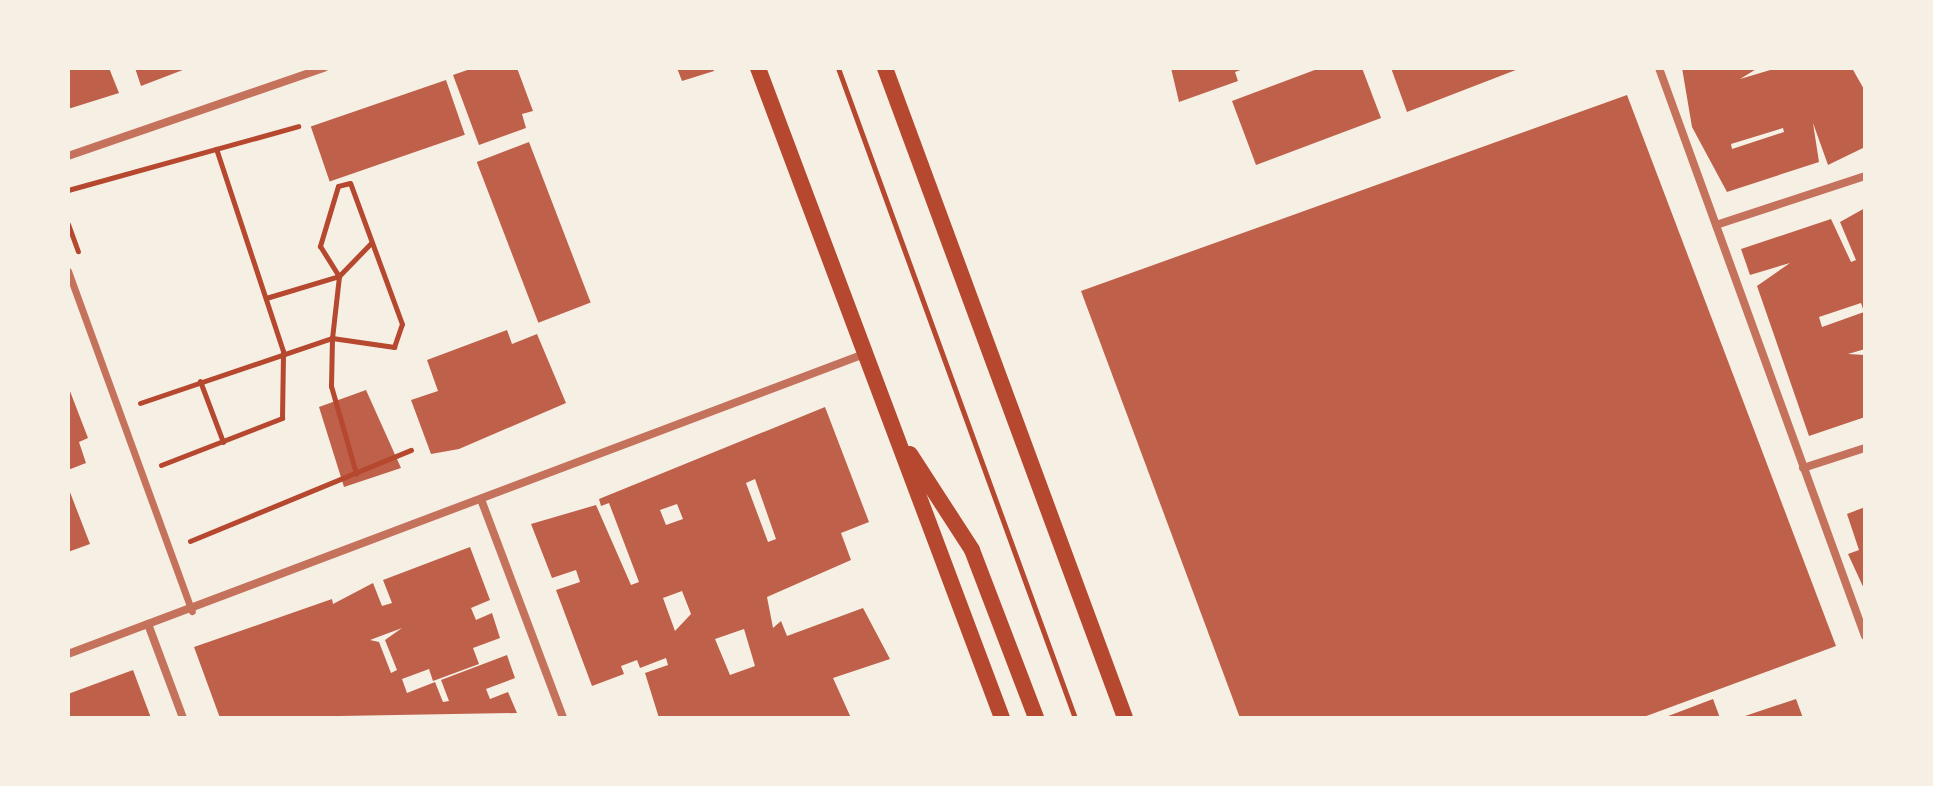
<!DOCTYPE html>
<style>
body{margin:0}
#map{position:relative;width:1933px;height:786px;overflow:hidden;background:#f6efe4;font-family:Barlow,sans-serif}
div>[style]{position:absolute}
.building>*{inset:0;background:#bf614a;transform-origin:0 0}
.path>*{height:5px;margin:-2.5px;padding:0 2.5px;transform-origin:2.5px;border-radius:2.5px;background:#b5482f}
.pedestrian>*{height:7px;margin:-3.5px;padding:0 3.5px;transform-origin:3.5px;border-radius:3.5px;background:#c5725c}
.minor>*{height:8px;margin:-4px;padding:0 4px;transform-origin:4px;border-radius:4px;background:#c5725c}
.secondary>*{height:16px;margin:-8px;padding:0 8px;transform-origin:8px;border-radius:8px;background:#b5482f}
span{translate:-50% -50%;white-space:nowrap;text-align:center;line-height:1.15;-webkit-text-stroke:6px #f6efe4;paint-order:stroke}
.frame{position:absolute;inset:0;border:70px solid #f6efe4;pointer-events:none}
</style>
<div id="map">
<div class="building">
<i style="clip-path:polygon(68px 68px,109px 68px,119px 93px,68px 109px)"></i>
<i style="clip-path:polygon(135px 68px,188px 68px,141px 86px)"></i>
<i style="clip-path:polygon(473px 68px,517px 68px,533px 111px,522px 114px,526px 128px,479px 145px,453px 75px)"></i>
<i style="clip-path:polygon(677px 68px,713px 68px,714px 71px,682px 81px)"></i>
<i style="clip-path:polygon(1171px 68px,1246px 68px,1235px 72px,1238px 81px,1179px 102px)"></i>
<i style="clip-path:polygon(1320px 68px,1362px 68px,1381px 118px,1256px 165px,1232px 101px)"></i>
<i style="clip-path:polygon(1391px 68px,1521px 68px,1407px 112px)"></i>
<i style="clip-path:polygon(evenodd,1682px 68px,1758px 68px,1740px 79px,1777px 68px,1852px 68px,1865px 91px,1865px 147px,1828px 165px,1813px 123px,1819px 162px,1727px 192px,1692px 127px,1682px 68px,1783px 128px,1784px 132px,1732px 149px,1731px 144px,1783px 128px)"></i>
<i style="left:446px;top:80px;width:58px;height:143px;rotate:71deg"></i>
<i style="clip-path:polygon(1627px 95px,1836px 646px,1641px 718px,1240px 718px,1081px 291px)"></i>
<i style="left:529px;top:142px;width:172px;height:56px;rotate:69deg"></i>
<i style="clip-path:polygon(evenodd,1865px 208px,1865px 349px,1848px 354px,1865px 355px,1865px 417px,1809px 436px,1757px 286px,1790px 263px,1750px 275px,1741px 249px,1831px 219px,1851px 262px,1856px 260px,1840px 222px,1865px 208px,1861px 303px,1864px 312px,1822px 327px,1819px 317px,1861px 303px)"></i>
<i style="clip-path:polygon(507px 330px,512px 344px,537px 334px,566px 403px,459px 449px,431px 454px,411px 400px,438px 391px,427px 360px)"></i>
<i style="clip-path:polygon(68px 386px,88px 438px,79px 442px,86px 463px,68px 470px)"></i>
<i style="clip-path:polygon(366px 390px,401px 468px,344px 487px,319px 407px)"></i>
<i style="clip-path:polygon(evenodd,825px 407px,869px 522px,841px 533px,851px 560px,767px 597px,773px 628px,781px 621px,787px 636px,863px 608px,890px 659px,833px 678px,851px 718px,659px 718px,645px 673px,668px 665px,666px 658px,640px 668px,637px 660px,621px 666px,624px 674px,592px 686px,556px 590px,580px 582px,576px 570px,552px 578px,531px 524px,596px 505px,631px 585px,639px 582px,609px 503px,601px 506px,599px 499px,825px 407px,755px 479px,776px 539px,768px 542px,746px 483px,755px 479px,825px 407px,677px 504px,683px 519px,666px 525px,660px 510px,677px 504px,825px 407px,682px 591px,691px 614px,675px 631px,663px 598px,682px 591px,825px 407px,744px 629px,755px 666px,730px 675px,715px 639px,744px 629px)"></i>
<i style="clip-path:polygon(68px 487px,90px 544px,68px 552px)"></i>
<i style="clip-path:polygon(1865px 507px,1865px 591px,1848px 554px,1859px 550px,1847px 514px)"></i>
<i style="clip-path:polygon(evenodd,470px 547px,490px 600px,471px 608px,476px 620px,492px 613px,500px 638px,473px 648px,479px 664px,433px 681px,429px 669px,402px 679px,407px 693px,435px 682px,443px 702px,449px 701px,441px 680px,507px 655px,515px 678px,486px 689px,490px 699px,508px 692px,517px 713px,220px 718px,194px 647px,332px 599px,333px 604px,373px 583px,382px 606px,392px 603px,383px 580px,470px 547px,402px 628px,385px 640px,397px 670px,391px 673px,379px 642px,370px 640px,402px 628px)"></i>
<i style="clip-path:polygon(133px 670px,151px 718px,68px 718px,68px 694px)"></i>
<i style="clip-path:polygon(1713px 699px,1720px 718px,1663px 718px)"></i>
<i style="clip-path:polygon(1796px 699px,1803px 718px,1742px 718px,1742px 717px)"></i>
</div>
<div class="path">
<i style="left:838px;top:68px;width:692px;rotate:69.97deg"></i>
<i style="left:68px;top:190px;width:239px;rotate:-15.5deg"></i>
<i style="left:68px;top:224px;width:29px;rotate:70deg"></i>
<i style="left:266px;top:298px;width:76px;rotate:-16.8deg"></i>
<i style="left:339px;top:276px;width:47px;rotate:-45.9deg"></i>
<i style="left:200px;top:381px;width:65px;rotate:69.3deg"></i>
<i style="left:140px;top:403px;width:203px;rotate:-18.7deg"></i>
<i style="left:332px;top:338px;width:63px;rotate:8.3deg"></i>
<i style="left:394px;top:347px;width:24px;rotate:-71deg"></i>
<i style="left:402px;top:324px;width:150px;rotate:-110.2deg"></i>
<i style="left:350px;top:183px;width:12px;rotate:166deg"></i>
<i style="left:338px;top:186px;width:63px;rotate:106.7deg"></i>
<i style="left:320px;top:246px;width:36px;rotate:58deg"></i>
<i style="left:339px;top:276px;width:62px;rotate:96.4deg"></i>
<i style="left:332px;top:338px;width:48px;rotate:91.2deg"></i>
<i style="left:331px;top:386px;width:91px;rotate:74deg"></i>
<i style="left:161px;top:465px;width:130px;rotate:-21.2deg"></i>
<i style="left:282px;top:418px;width:67px;rotate:-89.1deg"></i>
<i style="left:283px;top:351px;width:213px;rotate:-108.3deg"></i>
<i style="left:190px;top:541px;width:239px;rotate:-22.4deg"></i>
</div>
<div class="pedestrian">
<i style="left:68px;top:271px;width:362px;rotate:70deg"></i>
</div>
<div class="minor">
<i style="left:1659px;top:68px;width:604px;rotate:70.07deg"></i>
<i style="left:68px;top:156px;width:271px;rotate:-19deg"></i>
<i style="left:1716px;top:225px;width:157px;rotate:-18.2deg"></i>
<i style="left:1803px;top:468px;width:65px;rotate:-17.9deg"></i>
<i style="left:482px;top:502px;width:231px;rotate:69.4deg"></i>
<i style="left:148px;top:624px;width:100px;rotate:69.6deg"></i>
<i style="left:68px;top:654px;width:848px;rotate:-20.64deg"></i>
</div>
<div class="secondary">
<i style="left:758px;top:68px;width:694px;rotate:69.42deg"></i>
<i style="left:885px;top:68px;width:693px;rotate:69.73deg"></i>
<i style="left:910px;top:454px;width:114px;rotate:57.1deg"></i>
<i style="left:972px;top:550px;width:180px;rotate:69.1deg"></i>
</div>
<div class="frame"></div>
</div>
